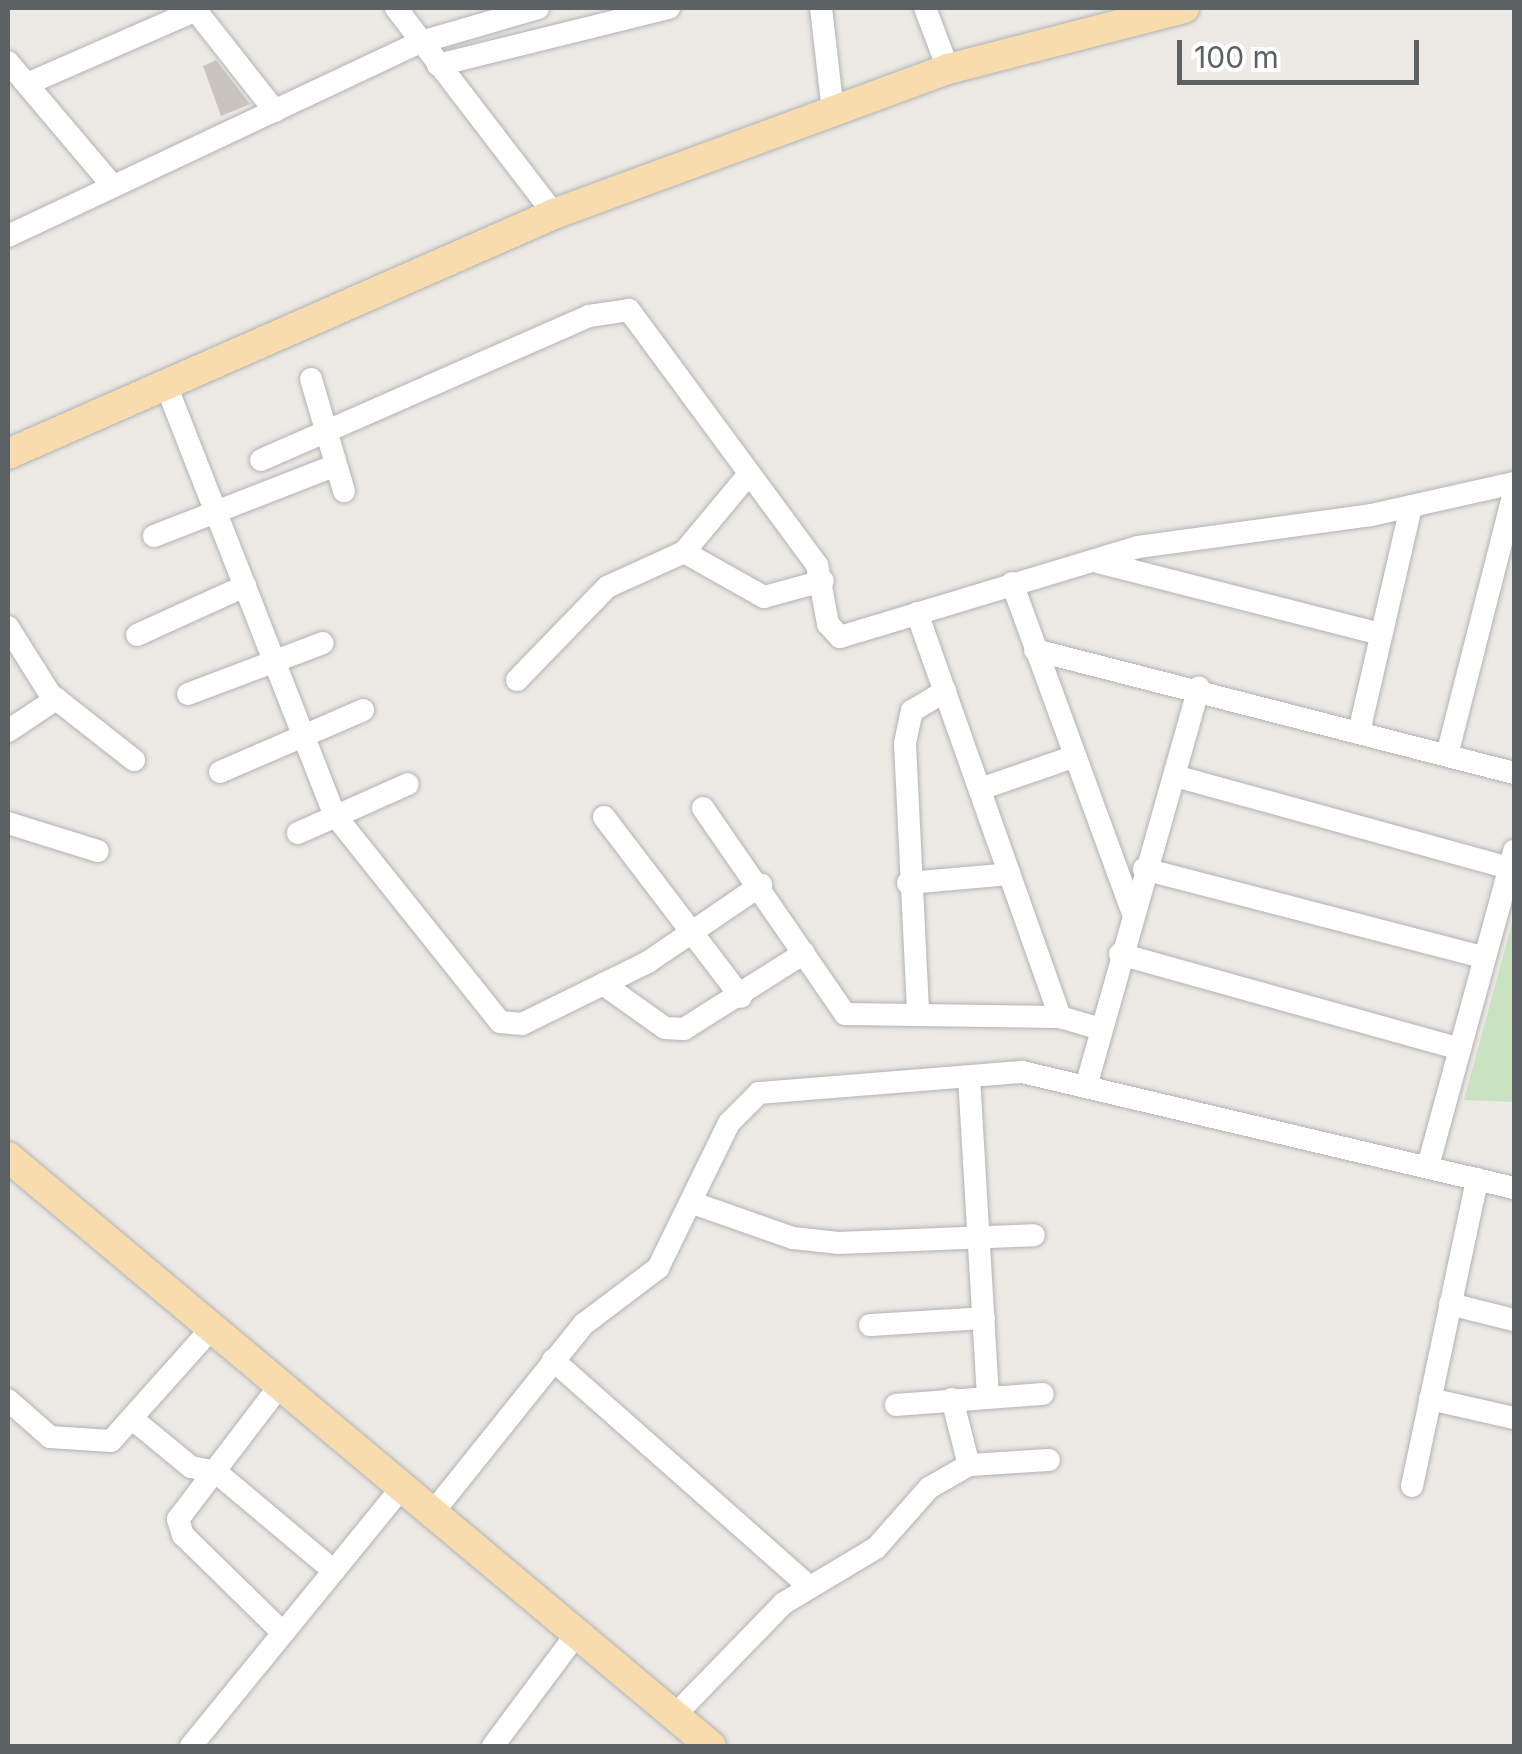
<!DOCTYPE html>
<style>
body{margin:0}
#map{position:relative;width:1522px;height:1754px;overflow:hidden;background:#ede9e4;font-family:Inter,sans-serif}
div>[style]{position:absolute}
.green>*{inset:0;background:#c9e3c2}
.building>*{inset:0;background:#c9c4c0}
.roads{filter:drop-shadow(0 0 2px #afb3b5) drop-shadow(0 0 2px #afb3b5)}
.minor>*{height:22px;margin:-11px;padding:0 11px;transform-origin:11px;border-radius:11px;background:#fff}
.major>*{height:30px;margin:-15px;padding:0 15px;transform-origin:15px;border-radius:15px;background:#f8dcae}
span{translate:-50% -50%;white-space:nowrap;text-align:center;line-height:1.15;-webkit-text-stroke:10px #fff;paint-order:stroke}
.frame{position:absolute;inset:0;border:10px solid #5c6163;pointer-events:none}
.scale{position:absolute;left:1177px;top:40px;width:242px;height:45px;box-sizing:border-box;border:5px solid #5c6163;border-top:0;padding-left:12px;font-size:30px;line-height:35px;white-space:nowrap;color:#5c6163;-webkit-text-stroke:8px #fff;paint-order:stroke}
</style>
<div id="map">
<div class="green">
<i style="clip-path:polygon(1514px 916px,1514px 1102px,1464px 1100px)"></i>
</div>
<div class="building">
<i style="clip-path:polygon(216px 60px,250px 104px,221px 116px,203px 66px)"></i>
</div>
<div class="roads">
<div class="minor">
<i style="left:194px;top:8px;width:131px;rotate:51.8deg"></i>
<i style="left:396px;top:8px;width:260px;rotate:52.5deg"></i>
<i style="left:821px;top:8px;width:104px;rotate:83.4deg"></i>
<i style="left:925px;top:8px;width:65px;rotate:69.3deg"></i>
<i style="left:8px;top:62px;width:160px;rotate:49.8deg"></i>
<i style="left:438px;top:65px;width:238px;rotate:-13.9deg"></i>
<i style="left:27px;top:84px;width:184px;rotate:-23.6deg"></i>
<i style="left:8px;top:236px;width:456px;rotate:-25.2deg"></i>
<i style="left:421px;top:42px;width:122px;rotate:-16.2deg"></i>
<i style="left:311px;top:379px;width:117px;rotate:73.6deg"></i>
<i style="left:166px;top:385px;width:461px;rotate:68.6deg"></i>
<i style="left:334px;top:814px;width:266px;rotate:51.4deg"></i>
<i style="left:500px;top:1022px;width:22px;rotate:5deg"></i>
<i style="left:522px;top:1024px;width:140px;rotate:-26.2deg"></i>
<i style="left:648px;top:962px;width:137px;rotate:-34.3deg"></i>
<i style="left:261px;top:460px;width:358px;rotate:-23.7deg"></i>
<i style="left:589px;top:316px;width:40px;rotate:-8.5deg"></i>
<i style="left:629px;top:310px;width:317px;rotate:53.6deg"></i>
<i style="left:817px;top:565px;width:60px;rotate:79.4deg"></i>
<i style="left:828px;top:624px;width:18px;rotate:47deg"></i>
<i style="left:840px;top:637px;width:311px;rotate:-16.8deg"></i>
<i style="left:1138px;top:547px;width:235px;rotate:-7.8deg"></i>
<i style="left:1371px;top:515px;width:147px;rotate:-12.6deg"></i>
<i style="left:154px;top:536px;width:195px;rotate:-21.3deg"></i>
<i style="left:684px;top:552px;width:92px;rotate:29.4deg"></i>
<i style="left:764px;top:597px;width:61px;rotate:-15.2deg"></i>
<i style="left:1098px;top:562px;width:292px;rotate:14.3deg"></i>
<i style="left:1012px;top:583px;width:349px;rotate:69.9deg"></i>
<i style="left:917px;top:613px;width:429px;rotate:70.5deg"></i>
<i style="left:8px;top:627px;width:79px;rotate:57.9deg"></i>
<i style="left:50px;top:694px;width:107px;rotate:38.2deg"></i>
<i style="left:137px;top:635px;width:119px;rotate:-24.4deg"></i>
<i style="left:1035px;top:650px;width:495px;rotate:14.4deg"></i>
<i style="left:517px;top:680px;width:129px;rotate:-45.9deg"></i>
<i style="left:607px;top:587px;width:85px;rotate:-24.4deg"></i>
<i style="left:684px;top:552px;width:102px;rotate:-50.2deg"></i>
<i style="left:188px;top:694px;width:144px;rotate:-20.7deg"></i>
<i style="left:8px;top:731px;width:58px;rotate:-33.7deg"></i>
<i style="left:1359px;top:732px;width:232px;rotate:-77deg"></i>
<i style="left:1447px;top:755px;width:271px;rotate:-75.7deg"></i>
<i style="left:220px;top:772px;width:156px;rotate:-23.4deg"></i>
<i style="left:1175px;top:776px;width:347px;rotate:15.4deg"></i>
<i style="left:980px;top:789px;width:98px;rotate:-19deg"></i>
<i style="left:703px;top:808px;width:250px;rotate:55.4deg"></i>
<i style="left:845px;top:1014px;width:215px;rotate:0.8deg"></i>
<i style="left:1060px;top:1017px;width:43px;rotate:16.3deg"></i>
<i style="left:604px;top:817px;width:226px;rotate:52.7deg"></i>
<i style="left:8px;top:823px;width:94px;rotate:17.3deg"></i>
<i style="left:298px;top:833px;width:120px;rotate:-24deg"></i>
<i style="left:1144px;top:869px;width:352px;rotate:14.6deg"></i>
<i style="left:908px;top:883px;width:102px;rotate:-5deg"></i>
<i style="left:1120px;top:954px;width:353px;rotate:15.6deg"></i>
<i style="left:603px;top:984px;width:76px;rotate:35.4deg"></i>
<i style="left:665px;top:1028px;width:19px;rotate:3deg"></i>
<i style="left:684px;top:1029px;width:142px;rotate:-32.3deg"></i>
<i style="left:918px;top:1010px;width:267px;rotate:-92.8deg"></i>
<i style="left:905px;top:743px;width:33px;rotate:-78deg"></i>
<i style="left:912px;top:711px;width:39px;rotate:-31deg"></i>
<i style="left:969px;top:1077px;width:320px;rotate:86.6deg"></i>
<i style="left:1087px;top:1083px;width:411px;rotate:-74.2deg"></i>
<i style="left:1428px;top:1166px;width:327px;rotate:-74.7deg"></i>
<i style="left:693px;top:1203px;width:106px;rotate:19.3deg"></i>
<i style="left:793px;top:1238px;width:45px;rotate:6.3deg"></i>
<i style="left:838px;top:1243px;width:196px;rotate:-2.3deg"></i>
<i style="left:1450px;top:1304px;width:66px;rotate:14deg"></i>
<i style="left:870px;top:1325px;width:114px;rotate:-3.5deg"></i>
<i style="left:553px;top:1360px;width:343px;rotate:41.5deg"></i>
<i style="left:281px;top:1384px;width:170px;rotate:127.3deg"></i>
<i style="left:178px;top:1519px;width:17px;rotate:73deg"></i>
<i style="left:183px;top:1535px;width:140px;rotate:44.4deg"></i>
<i style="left:952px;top:1399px;width:68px;rotate:75.6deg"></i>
<i style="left:1430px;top:1399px;width:86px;rotate:12.7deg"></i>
<i style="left:8px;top:1400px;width:56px;rotate:41.4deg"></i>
<i style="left:50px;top:1437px;width:61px;rotate:3.8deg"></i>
<i style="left:111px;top:1441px;width:153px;rotate:-48.2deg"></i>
<i style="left:896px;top:1405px;width:147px;rotate:-4.3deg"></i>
<i style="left:135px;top:1421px;width:72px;rotate:39.4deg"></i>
<i style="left:191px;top:1467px;width:25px;rotate:11deg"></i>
<i style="left:216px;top:1472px;width:154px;rotate:40deg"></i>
<i style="left:1412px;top:1486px;width:314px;rotate:-78deg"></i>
<i style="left:434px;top:1511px;width:240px;rotate:-51.3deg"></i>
<i style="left:584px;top:1324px;width:93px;rotate:-37.1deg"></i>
<i style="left:658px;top:1268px;width:161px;rotate:-63.9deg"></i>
<i style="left:729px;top:1123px;width:42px;rotate:-45deg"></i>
<i style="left:759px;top:1093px;width:264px;rotate:-4.6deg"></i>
<i style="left:1022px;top:1072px;width:505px;rotate:13.27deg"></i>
<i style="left:675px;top:1715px;width:156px;rotate:-45.8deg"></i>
<i style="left:784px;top:1603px;width:107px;rotate:-30.9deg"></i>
<i style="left:876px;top:1548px;width:80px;rotate:-48.5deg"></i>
<i style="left:929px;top:1488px;width:46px;rotate:-29.9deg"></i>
<i style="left:969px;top:1465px;width:80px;rotate:-3.6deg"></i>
<i style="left:191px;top:1746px;width:335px;rotate:-50.8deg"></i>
<i style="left:493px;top:1746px;width:142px;rotate:-53.3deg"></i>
</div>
<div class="major">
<i style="left:8px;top:454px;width:596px;rotate:-23.73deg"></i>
<i style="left:554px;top:214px;width:420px;rotate:-20.2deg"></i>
<i style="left:948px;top:69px;width:244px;rotate:-14.5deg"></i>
<i style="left:8px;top:1157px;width:917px;rotate:39.96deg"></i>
</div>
</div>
<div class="frame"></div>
<div class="scale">100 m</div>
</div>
